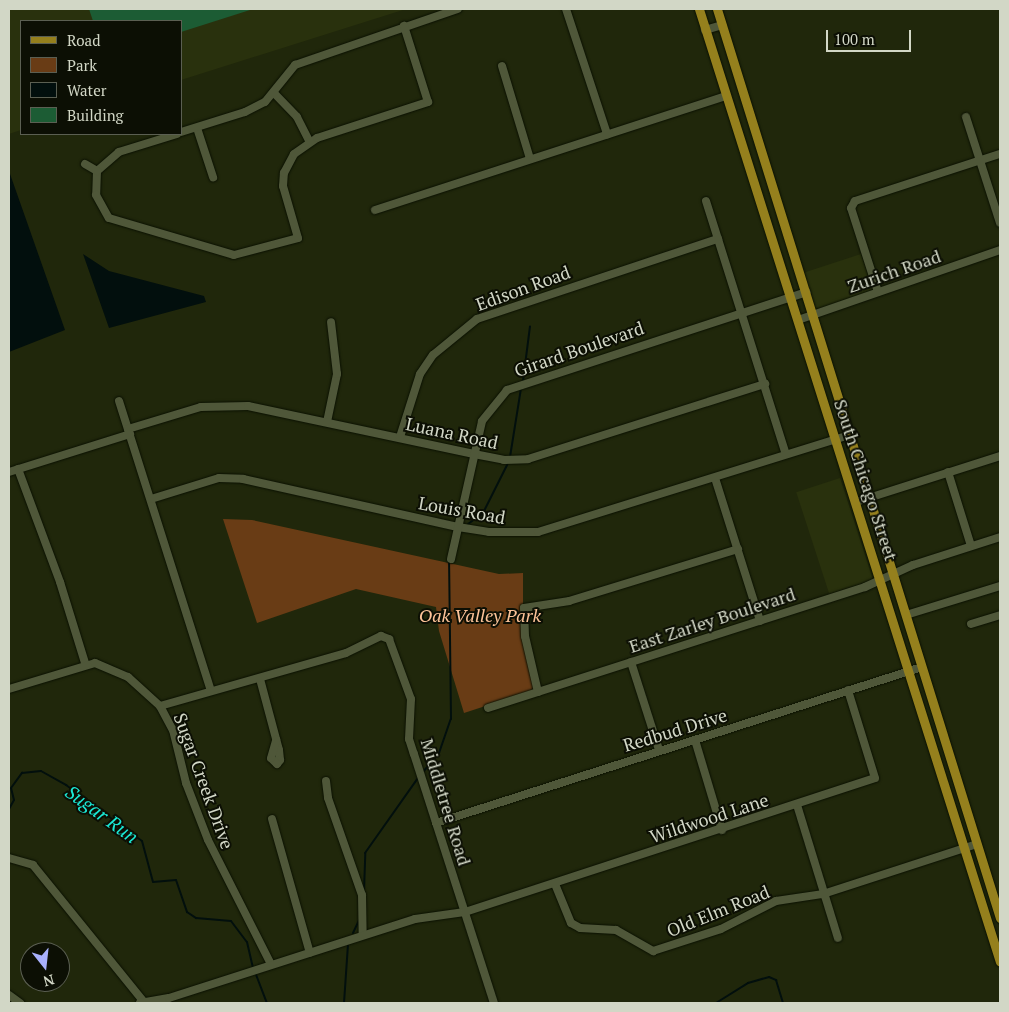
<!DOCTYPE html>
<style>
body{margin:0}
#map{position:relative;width:1009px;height:1012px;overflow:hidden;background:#20270b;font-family:"PT Serif",serif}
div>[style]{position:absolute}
.built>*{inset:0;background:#29310d;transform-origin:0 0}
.green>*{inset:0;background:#693c15}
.water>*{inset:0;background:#020f0d}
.stream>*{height:2px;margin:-1px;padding:0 1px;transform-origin:1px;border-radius:1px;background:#020f0d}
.building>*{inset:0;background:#1c5c34}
.roads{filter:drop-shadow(0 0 1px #0a1000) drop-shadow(0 0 1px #0a1000)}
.minor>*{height:8px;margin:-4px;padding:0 4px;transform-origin:4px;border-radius:4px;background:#4f5739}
.major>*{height:9px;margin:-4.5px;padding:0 4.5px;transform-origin:4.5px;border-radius:4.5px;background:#95801d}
span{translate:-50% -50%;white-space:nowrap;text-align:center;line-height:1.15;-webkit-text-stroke:4px #0c0f04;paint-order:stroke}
.street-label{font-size:18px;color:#d2d7c6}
.park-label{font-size:18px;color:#fdc398;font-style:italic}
.water-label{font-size:19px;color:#1ae8d5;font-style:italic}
.frame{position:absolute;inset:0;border:10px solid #d2d7c6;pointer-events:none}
.legend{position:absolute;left:20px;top:20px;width:162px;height:115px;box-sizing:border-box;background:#0c0f04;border:1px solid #5b5f52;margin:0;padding:6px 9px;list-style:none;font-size:15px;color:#d2d7c6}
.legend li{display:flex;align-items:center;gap:10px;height:25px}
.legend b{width:25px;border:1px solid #5b5f52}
.north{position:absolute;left:20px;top:942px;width:50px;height:50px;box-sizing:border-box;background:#0c0f04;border:1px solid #5b5f52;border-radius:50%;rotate:164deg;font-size:14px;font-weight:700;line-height:20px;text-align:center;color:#d2d7c6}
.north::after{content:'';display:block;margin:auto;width:18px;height:22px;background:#a8b0fc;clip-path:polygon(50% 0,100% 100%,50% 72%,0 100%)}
.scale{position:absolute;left:826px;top:30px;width:85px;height:22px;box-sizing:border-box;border:2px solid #d2d7c6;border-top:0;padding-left:6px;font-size:15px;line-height:18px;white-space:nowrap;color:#d2d7c6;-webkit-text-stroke:4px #0c0f04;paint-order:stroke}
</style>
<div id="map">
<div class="built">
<i style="clip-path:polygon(9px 9px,406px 9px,181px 80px,181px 21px,21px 21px,21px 130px,9px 134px)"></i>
<i style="left:861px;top:254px;width:39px;height:62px;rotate:72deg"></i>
<i style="left:840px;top:478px;width:107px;height:46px;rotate:72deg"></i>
</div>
<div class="green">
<i style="clip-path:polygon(223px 519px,252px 520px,499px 574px,523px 573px,523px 638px,535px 690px,464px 713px,439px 631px,436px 607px,356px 589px,257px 623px)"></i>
</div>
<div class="water">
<i style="clip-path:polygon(9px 171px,65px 330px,9px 352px)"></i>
<i style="clip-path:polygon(83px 254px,109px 271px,204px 296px,206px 302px,109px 328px)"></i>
</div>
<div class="stream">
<i style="left:523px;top:381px;width:55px;rotate:-82.7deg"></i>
<i style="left:510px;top:457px;width:70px;rotate:-80.9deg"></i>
<i style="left:468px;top:524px;width:19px;rotate:-36deg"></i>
<i style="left:483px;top:513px;width:54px;rotate:-63.4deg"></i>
<i style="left:423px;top:772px;width:25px;rotate:-50deg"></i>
<i style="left:439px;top:753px;width:36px;rotate:-71deg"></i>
<i style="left:451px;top:719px;width:159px;rotate:-90.7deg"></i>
<i style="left:9px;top:809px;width:10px;rotate:-61deg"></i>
<i style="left:14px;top:800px;width:12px;rotate:-104deg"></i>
<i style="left:11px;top:788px;width:19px;rotate:-54deg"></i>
<i style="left:22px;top:773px;width:19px;rotate:-6deg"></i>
<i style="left:41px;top:771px;width:29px;rotate:29deg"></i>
<i style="left:66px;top:785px;width:94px;rotate:36.4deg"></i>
<i style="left:142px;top:841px;width:42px;rotate:75deg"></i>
<i style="left:153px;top:882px;width:23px;rotate:-5deg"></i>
<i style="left:176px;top:880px;width:34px;rotate:71deg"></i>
<i style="left:187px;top:912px;width:11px;rotate:34deg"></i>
<i style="left:196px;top:918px;width:35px;rotate:5deg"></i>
<i style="left:231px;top:921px;width:26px;rotate:53deg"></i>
<i style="left:247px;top:942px;width:27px;rotate:77deg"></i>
<i style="left:364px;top:891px;width:38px;rotate:-88deg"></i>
<i style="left:365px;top:853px;width:92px;rotate:-54.8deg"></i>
<i style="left:353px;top:933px;width:14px;rotate:-65deg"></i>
<i style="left:255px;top:972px;width:33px;rotate:69deg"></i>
<i style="left:344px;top:1003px;width:59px;rotate:-86.1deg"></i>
<i style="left:716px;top:1003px;width:38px;rotate:-32deg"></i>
<i style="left:748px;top:983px;width:22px;rotate:-16deg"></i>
<i style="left:769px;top:977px;width:8px;rotate:23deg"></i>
<i style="left:776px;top:980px;width:24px;rotate:73deg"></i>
</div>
<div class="building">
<i style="clip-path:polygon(89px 9px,250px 9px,250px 10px,181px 32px,181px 21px,93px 21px)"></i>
</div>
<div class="roads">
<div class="minor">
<i style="left:566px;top:9px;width:132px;rotate:71.8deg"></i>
<i style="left:705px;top:30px;width:18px;rotate:-16deg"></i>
<i style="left:502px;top:66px;width:97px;rotate:73.2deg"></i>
<i style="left:274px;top:93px;width:33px;rotate:46deg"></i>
<i style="left:297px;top:117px;width:28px;rotate:63deg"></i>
<i style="left:966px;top:117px;width:111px;rotate:72.2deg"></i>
<i style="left:197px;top:128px;width:52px;rotate:71.9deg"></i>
<i style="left:181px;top:132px;width:67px;rotate:-17.4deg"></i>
<i style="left:245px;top:112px;width:22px;rotate:-27deg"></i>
<i style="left:265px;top:102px;width:48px;rotate:-51deg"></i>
<i style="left:295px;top:65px;width:172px;rotate:-19deg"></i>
<i style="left:177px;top:134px;width:61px;rotate:162.8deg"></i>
<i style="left:119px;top:152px;width:29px;rotate:139deg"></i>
<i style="left:97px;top:171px;width:24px;rotate:92deg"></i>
<i style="left:96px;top:195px;width:26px;rotate:61deg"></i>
<i style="left:109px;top:218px;width:130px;rotate:16.5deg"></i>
<i style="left:234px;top:255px;width:66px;rotate:-14.9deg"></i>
<i style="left:298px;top:238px;width:54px;rotate:-106.1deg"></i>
<i style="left:283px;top:186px;width:13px;rotate:-86deg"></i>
<i style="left:284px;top:173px;width:21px;rotate:-62deg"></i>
<i style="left:294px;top:154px;width:28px;rotate:-35deg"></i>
<i style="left:317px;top:138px;width:117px;rotate:-18deg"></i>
<i style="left:428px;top:102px;width:80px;rotate:-107.5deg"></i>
<i style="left:85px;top:164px;width:14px;rotate:30deg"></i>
<i style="left:706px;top:201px;width:265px;rotate:72.5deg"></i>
<i style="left:375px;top:210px;width:369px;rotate:-18deg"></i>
<i style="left:878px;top:292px;width:88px;rotate:-107.8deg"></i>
<i style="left:851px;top:208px;width:8px;rotate:-60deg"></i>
<i style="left:855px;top:201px;width:152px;rotate:-18deg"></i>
<i style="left:798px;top:320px;width:214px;rotate:-19.1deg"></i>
<i style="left:119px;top:401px;width:304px;rotate:72.4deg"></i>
<i style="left:327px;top:422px;width:49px;rotate:-78.2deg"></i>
<i style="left:337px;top:374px;width:52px;rotate:-96.6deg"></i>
<i style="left:128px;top:429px;width:76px;rotate:-16.8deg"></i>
<i style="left:201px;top:407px;width:47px;rotate:-1.2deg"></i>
<i style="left:248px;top:406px;width:231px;rotate:12deg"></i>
<i style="left:474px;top:454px;width:31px;rotate:11deg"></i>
<i style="left:504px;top:460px;width:24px;rotate:-2deg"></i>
<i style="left:528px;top:459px;width:249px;rotate:-17.6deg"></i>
<i style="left:400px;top:437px;width:66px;rotate:-72.4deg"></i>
<i style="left:420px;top:374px;width:23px;rotate:-56deg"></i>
<i style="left:433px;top:355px;width:57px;rotate:-39.3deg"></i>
<i style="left:477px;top:319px;width:254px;rotate:-18.4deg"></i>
<i style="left:18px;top:469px;width:121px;rotate:69.6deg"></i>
<i style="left:60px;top:582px;width:85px;rotate:72.8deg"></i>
<i style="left:9px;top:472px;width:127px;rotate:-17.4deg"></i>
<i style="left:948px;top:472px;width:77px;rotate:72.7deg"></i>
<i style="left:715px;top:478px;width:150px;rotate:72.5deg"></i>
<i style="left:151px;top:499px;width:71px;rotate:-17.2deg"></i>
<i style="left:219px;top:478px;width:24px;rotate:2deg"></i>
<i style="left:243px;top:479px;width:220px;rotate:12.6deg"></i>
<i style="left:458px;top:527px;width:31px;rotate:9deg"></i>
<i style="left:489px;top:532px;width:49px"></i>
<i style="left:538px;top:532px;width:327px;rotate:-17.3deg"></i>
<i style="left:856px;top:502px;width:151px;rotate:-17.7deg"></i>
<i style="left:451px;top:559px;width:141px;rotate:-77.3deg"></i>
<i style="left:482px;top:421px;width:40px;rotate:-51deg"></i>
<i style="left:507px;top:390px;width:315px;rotate:-18.1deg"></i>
<i style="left:906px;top:615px;width:98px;rotate:-17.1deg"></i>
<i style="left:971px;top:624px;width:30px;rotate:-17deg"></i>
<i style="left:631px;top:662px;width:92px;rotate:72.3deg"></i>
<i style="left:260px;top:679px;width:73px;rotate:75deg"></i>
<i style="left:279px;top:750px;width:10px;rotate:84deg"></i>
<i style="left:280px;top:760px;width:5px;rotate:127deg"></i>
<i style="left:277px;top:764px;width:8px;rotate:-135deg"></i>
<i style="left:271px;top:758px;width:19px;rotate:-74deg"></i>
<i style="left:9px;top:689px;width:90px;rotate:-16.8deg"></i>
<i style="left:95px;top:663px;width:36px;rotate:23deg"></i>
<i style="left:128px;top:677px;width:43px;rotate:42.2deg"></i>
<i style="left:160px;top:706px;width:27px;rotate:62deg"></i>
<i style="left:173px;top:730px;width:55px;rotate:76.2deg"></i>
<i style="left:186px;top:783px;width:61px;rotate:68.9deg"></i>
<i style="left:208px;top:840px;width:139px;rotate:63.1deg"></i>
<i style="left:538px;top:692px;width:57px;rotate:-103.1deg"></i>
<i style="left:525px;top:636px;width:28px;rotate:-92deg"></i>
<i style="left:524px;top:608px;width:46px;rotate:-8.8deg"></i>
<i style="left:569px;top:601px;width:177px;rotate:-17.1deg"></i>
<i style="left:160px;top:706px;width:193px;rotate:-15.9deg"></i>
<i style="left:346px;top:653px;width:39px;rotate:-26deg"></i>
<i style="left:381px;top:636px;width:9px;rotate:21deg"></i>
<i style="left:389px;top:639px;width:64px;rotate:69.9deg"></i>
<i style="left:411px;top:699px;width:40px;rotate:92.9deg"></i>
<i style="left:409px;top:739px;width:16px;rotate:72deg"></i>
<i style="left:414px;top:754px;width:262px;rotate:72.2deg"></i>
<i style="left:488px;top:708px;width:396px;rotate:-17.8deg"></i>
<i style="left:865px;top:587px;width:53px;rotate:-24.6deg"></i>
<i style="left:913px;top:565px;width:91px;rotate:-17.8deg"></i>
<i style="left:695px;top:740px;width:94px;rotate:73.3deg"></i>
<i style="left:326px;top:781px;width:17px;rotate:83deg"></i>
<i style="left:328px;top:798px;width:103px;rotate:70.7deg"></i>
<i style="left:362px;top:895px;width:39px;rotate:89deg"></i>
<i style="left:797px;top:805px;width:139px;rotate:72.9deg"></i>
<i style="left:272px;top:819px;width:139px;rotate:74.2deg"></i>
<i style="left:436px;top:823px;width:510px;rotate:-17.8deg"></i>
<i style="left:9px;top:858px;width:25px;rotate:16deg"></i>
<i style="left:33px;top:865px;width:176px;rotate:51deg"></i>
<i style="left:555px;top:884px;width:42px;rotate:67.7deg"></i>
<i style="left:571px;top:923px;width:10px;rotate:29deg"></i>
<i style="left:580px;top:928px;width:36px;rotate:3deg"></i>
<i style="left:616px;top:930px;width:43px;rotate:29.6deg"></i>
<i style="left:653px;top:951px;width:71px;rotate:-17.9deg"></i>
<i style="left:721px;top:929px;width:62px;rotate:-27deg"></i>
<i style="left:776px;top:901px;width:48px;rotate:-8.5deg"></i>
<i style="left:823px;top:894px;width:162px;rotate:-18deg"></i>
<i style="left:9px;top:995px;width:14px;rotate:36deg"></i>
<i style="left:140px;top:1003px;width:29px;rotate:-10deg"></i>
<i style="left:169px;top:998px;width:258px;rotate:-17.8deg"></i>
<i style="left:415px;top:919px;width:50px;rotate:-8deg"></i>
<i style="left:465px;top:912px;width:431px;rotate:-18.1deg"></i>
<i style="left:875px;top:778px;width:92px;rotate:-107.1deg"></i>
</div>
<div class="major">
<i style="left:699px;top:9px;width:999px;rotate:72.47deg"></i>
<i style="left:717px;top:9px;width:952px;rotate:72.71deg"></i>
</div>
</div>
<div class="street-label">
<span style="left:894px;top:271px;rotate:-19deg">Zurich Road</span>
<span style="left:523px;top:288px;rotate:-20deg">Edison Road</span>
<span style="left:579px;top:349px;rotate:-19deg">Girard Boulevard</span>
<span style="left:452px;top:433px;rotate:12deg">Luana Road</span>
<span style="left:866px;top:480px;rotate:72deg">South Chicago Street</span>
<span style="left:462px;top:510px;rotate:10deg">Louis Road</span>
<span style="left:712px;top:620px;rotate:-18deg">East Zarley Boulevard</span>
<span style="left:675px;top:730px;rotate:-17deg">Redbud Drive</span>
<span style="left:204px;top:781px;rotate:70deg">Sugar Creek Drive</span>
<span style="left:446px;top:802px;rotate:73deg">Middletree Road</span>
<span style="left:709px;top:818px;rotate:-18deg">Wildwood Lane</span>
<span style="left:718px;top:911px;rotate:-22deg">Old Elm Road</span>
</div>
<div class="park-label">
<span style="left:480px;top:615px">Oak Valley Park</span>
</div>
<div class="water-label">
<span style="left:102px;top:814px;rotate:36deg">Sugar Run</span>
</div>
<div class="frame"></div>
<ul class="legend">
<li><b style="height:6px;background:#95801d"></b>Road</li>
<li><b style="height:14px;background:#693c15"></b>Park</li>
<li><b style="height:14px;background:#020f0d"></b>Water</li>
<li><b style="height:14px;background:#1c5c34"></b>Building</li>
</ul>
<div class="north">N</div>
<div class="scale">100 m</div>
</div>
